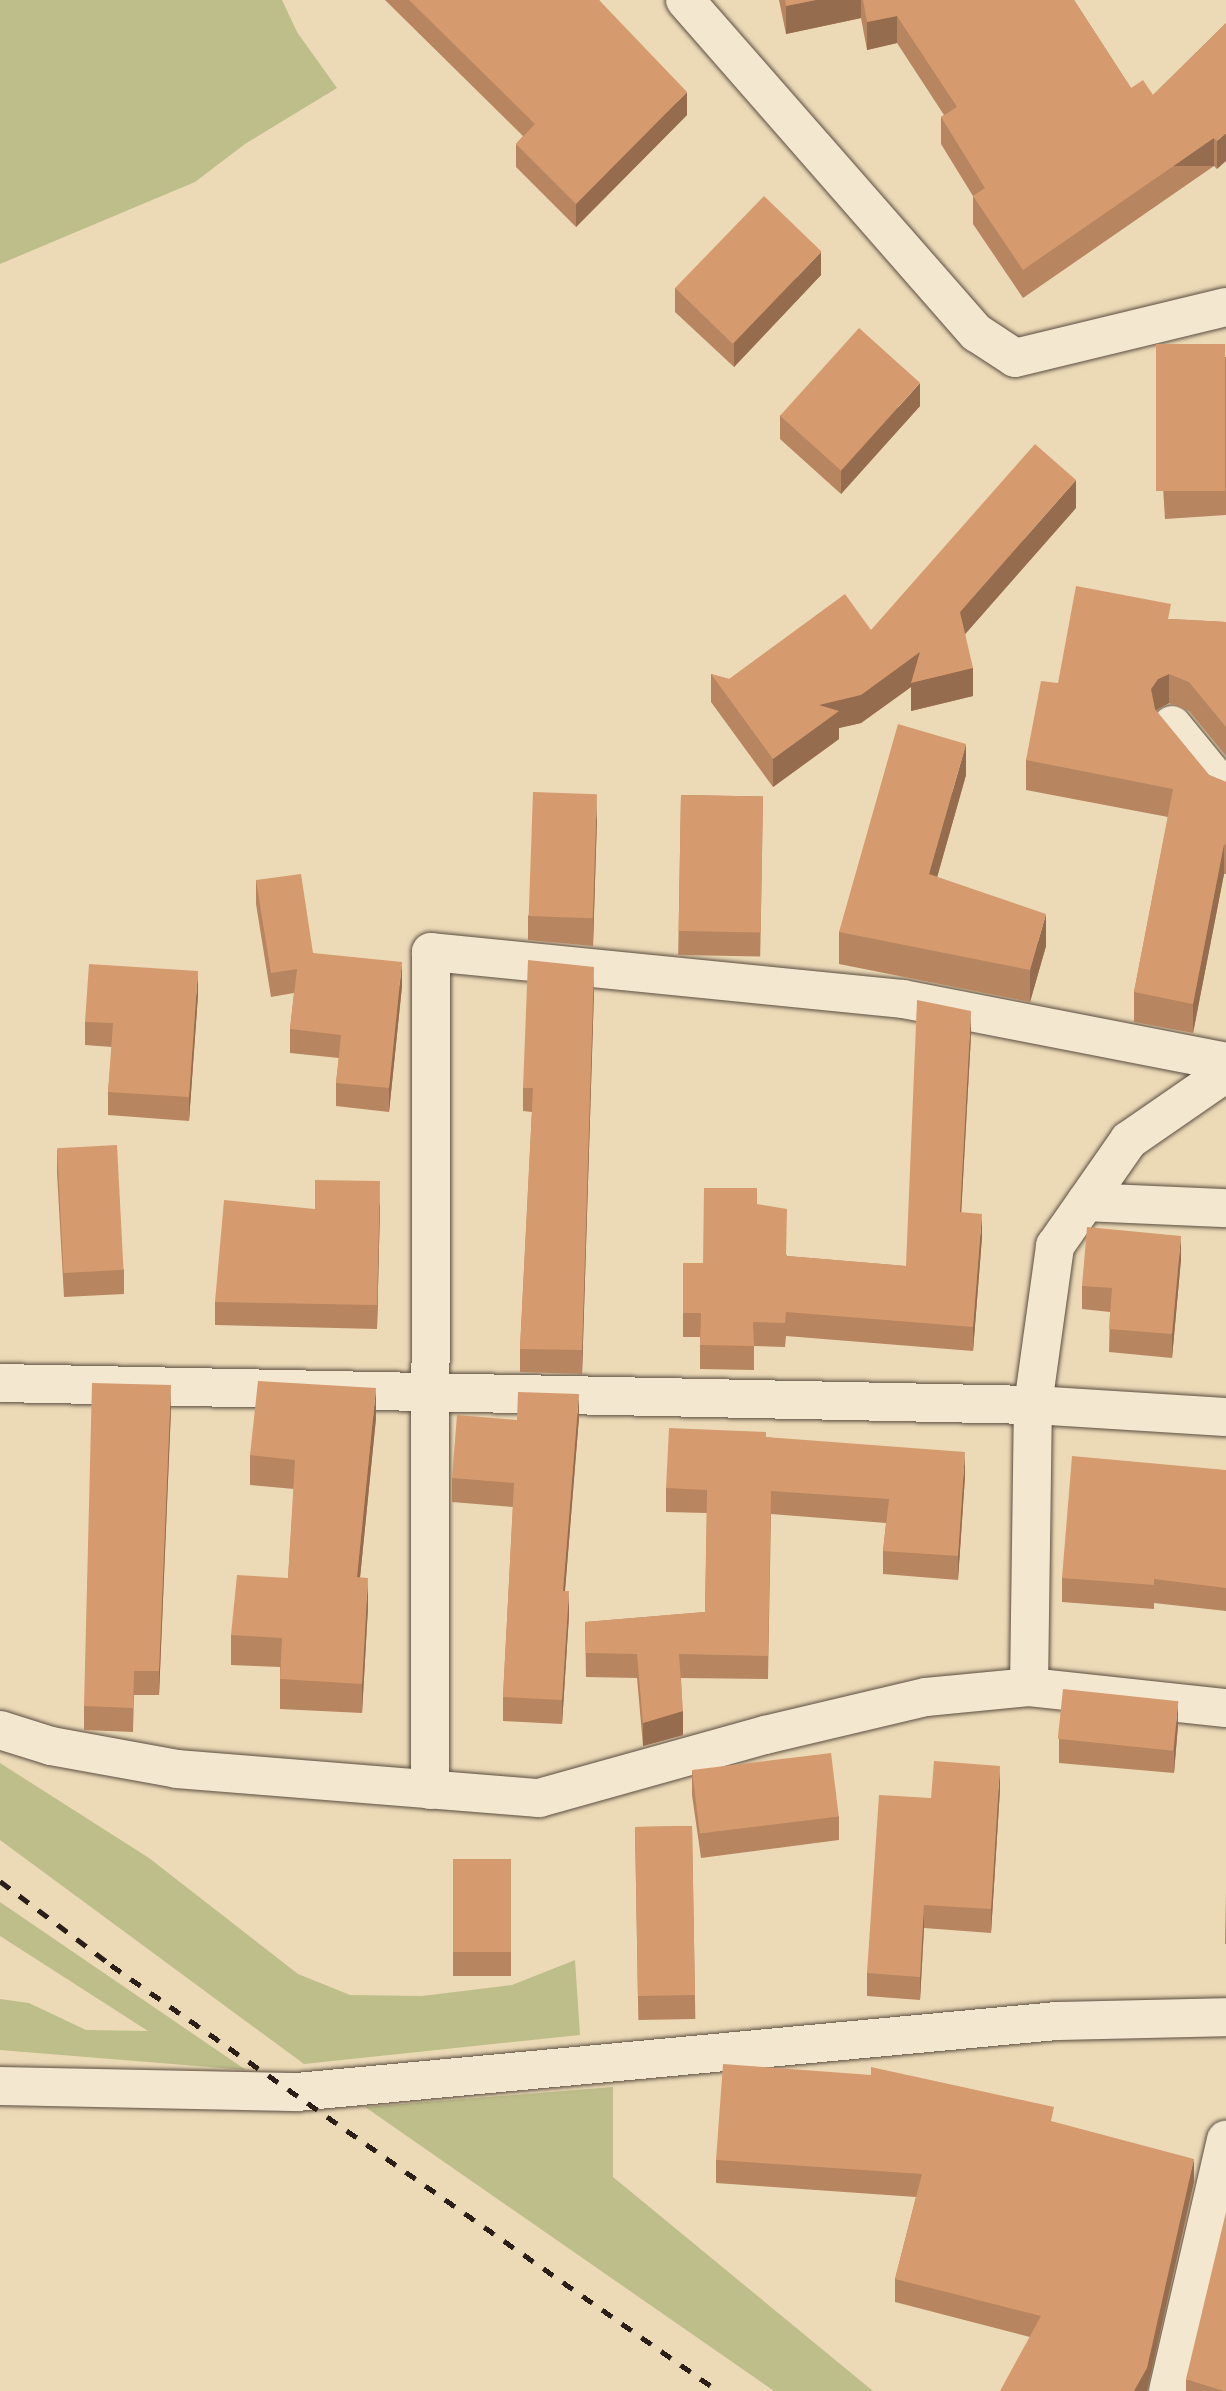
<!DOCTYPE html>
<style>
body{margin:0}
#map{position:relative;width:1226px;height:2391px;overflow:hidden;background:#ecdab7;font-family:"IM FELL DW Pica",serif}
div>[style]{position:absolute}
.green>*{inset:0;background:#bebe8a}
.roads{filter:drop-shadow(0 0 2px #5b4d40) drop-shadow(0 0 2px #5b4d40)}
.minor>*{height:38px;margin:-19px;padding:0 19px;transform-origin:19px;border-radius:19px;background:#f3e7d0}
.rail>*{height:5px;margin-top:-2.5px;transform-origin:0;background:repeating-linear-gradient(90deg,#2b1e18 0 12px,transparent 0 24px)}
.wall>*{inset:0;background:#b7855f;transform-origin:0 0}
.shaded-wall>*{inset:0;background:#956c4e;transform-origin:0 0}
.building>*{inset:0;background:#d59b6f;transform-origin:0 0}
span{translate:-50% -50%;white-space:nowrap;text-align:center;line-height:1.15;-webkit-text-stroke:7px #f3e7d0;paint-order:stroke}
</style>
<div id="map">
<div class="green">
<i style="clip-path:polygon(0 0,282px 0,297px 32px,337px 88px,245px 144px,195px 182px,0 264px)"></i>
<i style="clip-path:polygon(0 1763px,149px 1858px,298px 1974px,350px 1995px,422px 1996px,512px 1985px,575px 1960px,580px 2035px,304px 2064px,0 1840px)"></i>
<i style="clip-path:polygon(0 1902px,246px 2070px,0 2050px,0 1999px,29px 2003px,86px 2030px,148px 2031px,0 1936px)"></i>
<i style="clip-path:polygon(613px 2087px,613px 2177px,873px 2391px,774px 2391px,365px 2107px)"></i>
</div>
<div class="roads">
<div class="minor">
<i style="left:685px;top:0;width:443px;rotate:48.8deg"></i>
<i style="left:977px;top:333px;width:45px;rotate:33.3deg"></i>
<i style="left:1015px;top:358px;width:217px;rotate:-13.6deg"></i>
<i style="left:1172px;top:725px;width:85px;rotate:50.7deg"></i>
<i style="left:1086px;top:1202px;width:140px;rotate:2.5deg"></i>
<i style="left:0;top:1383px;width:1033px;rotate:1.22deg"></i>
<i style="left:1033px;top:1405px;width:193px;rotate:3.6deg"></i>
<i style="left:1029px;top:1687px;width:282px;rotate:-89.2deg"></i>
<i style="left:1033px;top:1405px;width:161px;rotate:-82.1deg"></i>
<i style="left:1055px;top:1246px;width:129px;rotate:-55.1deg"></i>
<i style="left:1129px;top:1140px;width:118px;rotate:-34.6deg"></i>
<i style="left:0;top:1730px;width:53px;rotate:17.4deg"></i>
<i style="left:51px;top:1746px;width:128px;rotate:10.3deg"></i>
<i style="left:177px;top:1769px;width:363px;rotate:4.6deg"></i>
<i style="left:539px;top:1798px;width:235px;rotate:-15.6deg"></i>
<i style="left:765px;top:1735px;width:165px;rotate:-13.3deg"></i>
<i style="left:926px;top:1697px;width:103px;rotate:-5.5deg"></i>
<i style="left:1029px;top:1687px;width:198px;rotate:6.1deg"></i>
<i style="left:430px;top:1790px;width:838px;rotate:-89.93deg"></i>
<i style="left:431px;top:952px;width:474px;rotate:5.7deg"></i>
<i style="left:903px;top:999px;width:329px;rotate:11deg"></i>
<i style="left:0;top:2086px;width:297px;rotate:1.2deg"></i>
<i style="left:297px;top:2092px;width:762px;rotate:-5.34deg"></i>
<i style="left:1056px;top:2021px;width:170px;rotate:-1.3deg"></i>
<i style="left:1168px;top:2391px;width:258px;rotate:-77deg"></i>
</div>
</div>
<div class="rail">
<i style="left:0;top:1881px;width:139px;rotate:37.1deg"></i>
<i style="left:111px;top:1965px;width:742px;rotate:35.06deg"></i>
</div>
<div class="wall">
<i style="clip-path:polygon(385px 0,599px 0,687px 115px,576px 227px,516px 167px,516px 144px,523px 136px)"></i>
<i style="clip-path:polygon(779px 0,1074px 0,1131px 88px,1153px 95px,1226px 23px,1217px 169px,1214px 166px,1023px 298px,973px 224px,973px 196px,941px 144px,941px 117px,944px 115px,897px 43px,867px 50px,861px 18px,786px 34px)"></i>
<i style="clip-path:polygon(821px 275px,734px 367px,675px 312px,675px 288px)"></i>
<i style="clip-path:polygon(1156px 349px,1226px 357px,1226px 515px,1165px 519px,1156px 373px)"></i>
<i style="clip-path:polygon(920px 406px,841px 494px,780px 439px,780px 415px)"></i>
<i style="clip-path:polygon(1076px 508px,965px 634px,973px 696px,911px 711px,911px 687px,861px 723px,839px 728px,839px 739px,773px 787px,711px 702px,711px 674px,729px 679px,871px 630px)"></i>
<i style="clip-path:polygon(1171px 619px,1226px 622px,1226px 756px,1189px 711px,1169px 703px,1158px 709px,1156px 711px,1209px 775px,1226px 782px,1226px 874px,1224px 874px,1193px 1033px,1134px 1022px,1134px 992px,1168px 817px,1026px 790px,1026px 760px,1058px 683px)"></i>
<i style="clip-path:polygon(966px 775px,937px 877px,1046px 946px,1030px 1002px,839px 964px,839px 932px)"></i>
<i style="left:681px;top:795px;width:82px;height:160px;rotate:1deg"></i>
<i style="clip-path:polygon(597px 817px,593px 946px,528px 940px,528px 916px)"></i>
<i style="clip-path:polygon(256px 880px,313px 953px,402px 986px,389px 1112px,336px 1106px,336px 1083px,339px 1058px,290px 1053px,290px 1029px,294px 993px,271px 997px,256px 904px)"></i>
<i style="clip-path:polygon(594px 990px,582px 1374px,520px 1372px,520px 1349px,532px 1112px,523px 1111px,523px 1088px)"></i>
<i style="clip-path:polygon(198px 995px,189px 1121px,108px 1115px,108px 1092px,112px 1047px,85px 1045px,85px 1022px)"></i>
<i style="clip-path:polygon(971px 1035px,961px 1212px,982px 1237px,973px 1351px,786px 1336px,785px 1347px,754px 1346px,754px 1370px,700px 1369px,700px 1337px,683px 1337px,683px 1263px,703px 1263px,757px 1204px,787px 1256px,906px 1266px)"></i>
<i style="clip-path:polygon(57px 1149px,124px 1270px,124px 1294px,64px 1297px,57px 1173px)"></i>
<i style="clip-path:polygon(380px 1205px,377px 1329px,215px 1325px,215px 1302px,315px 1209px)"></i>
<i style="clip-path:polygon(1181px 1259px,1172px 1358px,1109px 1352px,1110px 1312px,1082px 1309px,1082px 1286px)"></i>
<i style="clip-path:polygon(171px 1409px,159px 1695px,134px 1695px,133px 1732px,84px 1730px,84px 1706px)"></i>
<i style="clip-path:polygon(579px 1417px,565px 1591px,569px 1615px,562px 1724px,503px 1721px,503px 1697px,513px 1507px,452px 1502px,452px 1478px,517px 1420px)"></i>
<i style="clip-path:polygon(376px 1418px,360px 1578px,368px 1607px,362px 1713px,280px 1709px,280px 1667px,231px 1665px,231px 1635px,288px 1578px,294px 1489px,250px 1485px,250px 1455px)"></i>
<i style="clip-path:polygon(766px 1437px,965px 1476px,958px 1580px,883px 1574px,883px 1551px,886px 1523px,771px 1514px,768px 1679px,681px 1678px,683px 1735px,643px 1746px,637px 1678px,586px 1677px,585px 1622px,705px 1612px,707px 1513px,666px 1512px,666px 1488px)"></i>
<i style="clip-path:polygon(1226px 1470px,1226px 1611px,1154px 1603px,1154px 1609px,1062px 1602px,1062px 1578px)"></i>
<i style="clip-path:polygon(1178px 1725px,1174px 1773px,1059px 1763px,1059px 1739px)"></i>
<i style="clip-path:polygon(692px 1771px,839px 1816px,839px 1840px,701px 1858px,692px 1795px)"></i>
<i style="clip-path:polygon(1000px 1789px,991px 1933px,924px 1928px,920px 2000px,867px 1996px,867px 1973px,931px 1798px)"></i>
<i style="left:692px;top:1826px;width:193px;height:57px;rotate:89deg"></i>
<i style="left:453px;top:1859px;width:58px;height:117px"></i>
<i style="clip-path:polygon(1226px 1893px,1226px 1944px,1225px 1944px)"></i>
<i style="clip-path:polygon(1054px 2122px,1194px 2182px,1030px 2337px,895px 2302px,895px 2279px,916px 2197px,716px 2183px,716px 2160px)"></i>
<i style="clip-path:polygon(1186px 2379px,1226px 2391px,1186px 2391px)"></i>
</div>
<div class="shaded-wall">
<i style="clip-path:polygon(816px 0,861px 0,861px 18px,786px 34px,786px 6px)"></i>
<i style="clip-path:polygon(897px 16px,897px 43px,867px 50px,867px 22px)"></i>
<i style="clip-path:polygon(687px 92px,687px 115px,576px 227px,576px 204px)"></i>
<i style="clip-path:polygon(1226px 133px,1226px 161px,1217px 169px,1217px 141px)"></i>
<i style="left:1214px;top:138px;width:28px;height:232px;rotate:90deg"></i>
<i style="clip-path:polygon(821px 252px,821px 275px,734px 367px,734px 343px)"></i>
<i style="clip-path:polygon(920px 383px,920px 406px,841px 494px,841px 471px)"></i>
<i style="clip-path:polygon(1076px 480px,1076px 508px,960px 640px,960px 612px)"></i>
<i style="clip-path:polygon(920px 652px,973px 668px,973px 696px,911px 711px,911px 687px,861px 723px,839px 728px,839px 739px,773px 787px,773px 759px,819px 705px)"></i>
<i style="clip-path:polygon(1169px 674px,1169px 703px,1158px 709px,1151px 718px,1151px 689px,1158px 679px)"></i>
<i style="clip-path:polygon(966px 744px,966px 775px,929px 906px,929px 874px)"></i>
<i style="clip-path:polygon(597px 794px,597px 817px,593px 946px,593px 922px)"></i>
<i style="clip-path:polygon(1224px 844px,1224px 874px,1193px 1033px,1193px 1004px)"></i>
<i style="clip-path:polygon(1046px 914px,1046px 946px,1030px 1002px,1030px 970px)"></i>
<i style="clip-path:polygon(402px 962px,402px 986px,389px 1112px,389px 1088px)"></i>
<i style="clip-path:polygon(594px 967px,594px 990px,582px 1374px,582px 1350px)"></i>
<i style="clip-path:polygon(198px 971px,198px 995px,189px 1121px,189px 1097px)"></i>
<i style="clip-path:polygon(971px 1011px,971px 1035px,960px 1235px,960px 1212px)"></i>
<i style="clip-path:polygon(380px 1181px,380px 1205px,377px 1329px,377px 1305px)"></i>
<i style="clip-path:polygon(982px 1214px,982px 1237px,973px 1351px,973px 1327px)"></i>
<i style="clip-path:polygon(1181px 1236px,1181px 1259px,1172px 1358px,1172px 1334px)"></i>
<i style="clip-path:polygon(171px 1385px,171px 1409px,159px 1695px,159px 1671px)"></i>
<i style="clip-path:polygon(376px 1388px,376px 1418px,357px 1607px,357px 1577px)"></i>
<i style="clip-path:polygon(579px 1394px,579px 1417px,563px 1615px,563px 1591px)"></i>
<i style="clip-path:polygon(965px 1452px,965px 1476px,958px 1580px,958px 1556px)"></i>
<i style="clip-path:polygon(368px 1578px,368px 1607px,362px 1713px,362px 1684px)"></i>
<i style="clip-path:polygon(569px 1591px,569px 1615px,562px 1724px,562px 1700px)"></i>
<i style="clip-path:polygon(1178px 1701px,1178px 1725px,1174px 1773px,1174px 1749px)"></i>
<i style="clip-path:polygon(683px 1711px,683px 1735px,643px 1746px,643px 1723px)"></i>
<i style="clip-path:polygon(1000px 1766px,1000px 1789px,991px 1933px,991px 1909px)"></i>
<i style="clip-path:polygon(924px 1905px,924px 1928px,920px 2000px,920px 1977px)"></i>
<i style="clip-path:polygon(1194px 2159px,1194px 2182px,1147px 2391px,1134px 2391px)"></i>
</div>
<div class="building">
<i style="clip-path:polygon(409px 0,599px 0,687px 92px,576px 204px,516px 144px,535px 124px)"></i>
<i style="clip-path:polygon(785px 0,816px 0,786px 6px)"></i>
<i style="clip-path:polygon(863px 0,1074px 0,1131px 88px,1143px 80px,1153px 95px,1226px 23px,1226px 133px,1217px 141px,1214px 138px,1023px 270px,973px 196px,985px 188px,941px 117px,957px 107px,897px 16px,867px 22px)"></i>
<i style="left:764px;top:196px;width:80px;height:128px;rotate:44deg"></i>
<i style="left:859px;top:328px;width:82px;height:118px;rotate:42deg"></i>
<i style="left:1225px;top:344px;width:147px;height:69px;rotate:90deg"></i>
<i style="clip-path:polygon(1035px 444px,1076px 480px,960px 612px,973px 668px,911px 683px,920px 652px,861px 695px,819px 705px,839px 711px,773px 759px,711px 674px,729px 679px,845px 594px,871px 630px)"></i>
<i style="clip-path:polygon(1076px 586px,1171px 604px,1168px 619px,1226px 622px,1226px 727px,1189px 682px,1169px 674px,1158px 679px,1151px 689px,1155px 709px,1209px 775px,1226px 782px,1226px 845px,1224px 844px,1193px 1004px,1134px 992px,1173px 789px,1026px 760px,1041px 681px,1058px 683px)"></i>
<i style="clip-path:polygon(898px 724px,966px 744px,929px 874px,1046px 914px,1030px 970px,839px 932px)"></i>
<i style="left:533px;top:792px;width:64px;height:124px;rotate:2deg"></i>
<i style="left:681px;top:795px;width:82px;height:136px;rotate:1deg"></i>
<i style="clip-path:polygon(301px 874px,313px 953px,402px 962px,389px 1088px,336px 1083px,341px 1035px,290px 1029px,297px 969px,271px 973px,256px 880px)"></i>
<i style="clip-path:polygon(528px 960px,594px 967px,582px 1350px,520px 1349px,533px 1088px,523px 1088px)"></i>
<i style="clip-path:polygon(89px 964px,198px 971px,189px 1097px,108px 1092px,113px 1023px,85px 1022px)"></i>
<i style="clip-path:polygon(917px 1000px,971px 1011px,960px 1212px,982px 1214px,973px 1327px,786px 1312px,785px 1323px,753px 1322px,754px 1346px,700px 1345px,701px 1313px,683px 1313px,683px 1263px,703px 1263px,704px 1188px,757px 1188px,757px 1204px,787px 1209px,786px 1256px,906px 1266px)"></i>
<i style="left:117px;top:1145px;width:125px;height:60px;rotate:87deg"></i>
<i style="clip-path:polygon(315px 1180px,380px 1181px,377px 1305px,215px 1302px,224px 1200px,315px 1209px)"></i>
<i style="clip-path:polygon(1087px 1227px,1181px 1236px,1172px 1334px,1109px 1329px,1112px 1288px,1082px 1286px)"></i>
<i style="clip-path:polygon(258px 1381px,376px 1388px,357px 1577px,368px 1578px,362px 1684px,280px 1679px,282px 1638px,231px 1635px,237px 1575px,288px 1578px,295px 1460px,250px 1455px)"></i>
<i style="clip-path:polygon(92px 1383px,171px 1385px,159px 1671px,134px 1671px,133px 1708px,84px 1706px)"></i>
<i style="clip-path:polygon(518px 1392px,579px 1394px,563px 1591px,569px 1591px,562px 1700px,503px 1697px,514px 1483px,452px 1478px,457px 1415px,517px 1420px)"></i>
<i style="clip-path:polygon(669px 1428px,766px 1432px,766px 1437px,965px 1452px,958px 1556px,883px 1551px,889px 1499px,771px 1491px,768px 1656px,679px 1654px,683px 1711px,643px 1723px,637px 1654px,586px 1653px,585px 1622px,705px 1612px,707px 1490px,666px 1488px)"></i>
<i style="clip-path:polygon(1072px 1456px,1226px 1470px,1226px 1588px,1154px 1579px,1154px 1585px,1062px 1578px)"></i>
<i style="left:1063px;top:1689px;width:116px;height:50px;rotate:6deg"></i>
<i style="left:831px;top:1753px;width:64px;height:140px;rotate:83deg"></i>
<i style="clip-path:polygon(934px 1761px,1000px 1766px,991px 1909px,924px 1905px,920px 1977px,867px 1973px,879px 1795px,931px 1798px)"></i>
<i style="left:692px;top:1826px;width:169px;height:57px;rotate:89deg"></i>
<i style="left:453px;top:1859px;width:58px;height:93px"></i>
<i style="clip-path:polygon(723px 2064px,871px 2075px,871px 2067px,1054px 2107px,1051px 2121px,1194px 2159px,1147px 2368px,1134px 2391px,1000px 2391px,1041px 2316px,895px 2279px,922px 2174px,716px 2160px)"></i>
<i style="clip-path:polygon(1226px 2212px,1226px 2391px,1224px 2391px,1186px 2379px)"></i>
</div>
</div>
